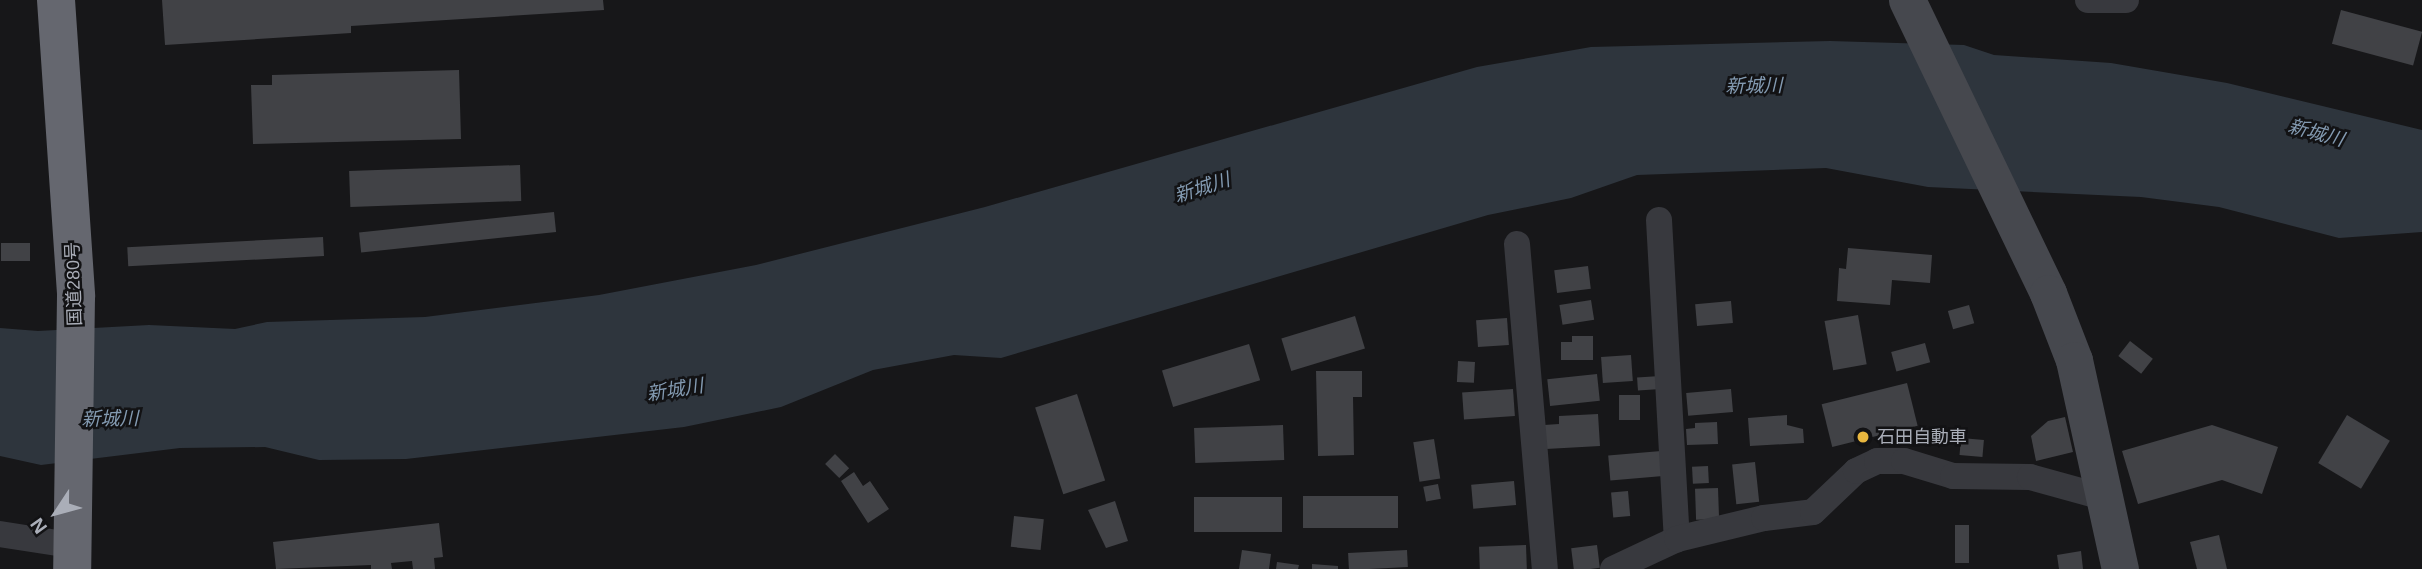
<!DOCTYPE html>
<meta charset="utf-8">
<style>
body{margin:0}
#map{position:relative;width:2422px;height:569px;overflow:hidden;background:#171719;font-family:Helvetica,"Noto Sans JP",sans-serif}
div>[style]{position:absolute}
.water>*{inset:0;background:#2e353d}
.building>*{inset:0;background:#414246;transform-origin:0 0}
.street>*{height:26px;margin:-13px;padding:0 13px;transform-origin:13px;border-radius:13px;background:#38393e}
.secondary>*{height:37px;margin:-18.5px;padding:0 18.5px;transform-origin:18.5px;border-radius:18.5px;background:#46484e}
.highway>*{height:38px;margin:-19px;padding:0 19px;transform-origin:19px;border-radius:19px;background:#65676f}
.dots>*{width:19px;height:19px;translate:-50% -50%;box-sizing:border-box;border:4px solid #121214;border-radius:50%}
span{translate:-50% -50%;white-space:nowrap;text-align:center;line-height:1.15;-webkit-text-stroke:5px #121214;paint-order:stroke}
.street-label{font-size:18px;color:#aaaeb8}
.poi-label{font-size:18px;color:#aaaeb8}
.left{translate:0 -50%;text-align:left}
.water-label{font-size:19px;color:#839ab1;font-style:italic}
.north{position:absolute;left:21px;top:478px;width:70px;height:70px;-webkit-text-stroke:5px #121214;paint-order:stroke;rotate:234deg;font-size:19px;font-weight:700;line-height:28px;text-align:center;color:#aaaeb8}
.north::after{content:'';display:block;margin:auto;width:24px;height:32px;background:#aaaeb8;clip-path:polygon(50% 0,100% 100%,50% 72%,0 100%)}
</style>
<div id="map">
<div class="water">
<i style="clip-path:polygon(1830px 41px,1964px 45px,1994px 55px,2111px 63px,2227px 83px,2422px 130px,2422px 232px,2339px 238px,2219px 207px,2141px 197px,1928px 187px,1826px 168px,1637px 175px,1571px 198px,1488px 215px,1001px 358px,954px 355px,873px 370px,781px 407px,684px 427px,406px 459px,319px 460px,265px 447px,180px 448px,41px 465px,0 456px,0 328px,38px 331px,149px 325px,235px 329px,267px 322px,425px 317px,599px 295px,756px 265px,985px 207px,1477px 67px,1591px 47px)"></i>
</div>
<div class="building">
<i style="clip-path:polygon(162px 0,603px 0,604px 10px,351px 26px,351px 33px,165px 45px)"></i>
<i style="left:2341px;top:10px;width:84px;height:35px;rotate:15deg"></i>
<i style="clip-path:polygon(459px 70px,461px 139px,253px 144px,251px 85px,272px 85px,272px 75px)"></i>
<i style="left:520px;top:165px;width:36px;height:171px;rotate:88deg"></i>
<i style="left:554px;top:212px;width:20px;height:196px;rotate:84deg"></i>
<i style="left:323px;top:237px;width:19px;height:196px;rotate:87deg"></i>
<i style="left:1px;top:243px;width:29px;height:18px"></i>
<i style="clip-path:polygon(1848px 248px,1932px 255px,1930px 283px,1892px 280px,1890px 305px,1837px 301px,1839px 268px,1846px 269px)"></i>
<i style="left:1588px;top:266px;width:23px;height:34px;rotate:83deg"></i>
<i style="left:1591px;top:300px;width:20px;height:32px;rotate:81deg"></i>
<i style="left:1731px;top:301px;width:22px;height:36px;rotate:85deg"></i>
<i style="left:1969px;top:305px;width:19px;height:22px;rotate:74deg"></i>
<i style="left:1858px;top:315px;width:50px;height:34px;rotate:80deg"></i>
<i style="left:1355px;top:316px;width:34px;height:77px;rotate:73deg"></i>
<i style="left:1507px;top:318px;width:27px;height:31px;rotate:86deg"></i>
<i style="clip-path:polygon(1572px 336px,1593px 336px,1593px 360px,1561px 360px,1561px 342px,1572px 342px)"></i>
<i style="left:2130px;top:341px;width:29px;height:19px;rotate:38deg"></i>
<i style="left:1925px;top:343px;width:20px;height:35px;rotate:75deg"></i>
<i style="left:1249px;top:344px;width:38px;height:91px;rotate:73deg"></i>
<i style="left:1631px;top:355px;width:26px;height:30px;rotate:86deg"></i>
<i style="left:1458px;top:361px;width:17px;height:21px;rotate:3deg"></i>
<i style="clip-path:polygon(1316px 371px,1362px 371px,1362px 397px,1353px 397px,1354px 455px,1318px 456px)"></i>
<i style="left:1597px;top:374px;width:27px;height:50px;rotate:84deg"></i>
<i style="left:1660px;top:376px;width:13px;height:23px;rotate:86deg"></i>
<i style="left:1907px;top:383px;width:44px;height:88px;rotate:76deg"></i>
<i style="left:1513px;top:389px;width:27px;height:51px;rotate:86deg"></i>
<i style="left:1731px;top:389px;width:23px;height:45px;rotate:85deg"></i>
<i style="left:1077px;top:394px;width:91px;height:44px;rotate:72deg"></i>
<i style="left:1619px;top:395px;width:21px;height:25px"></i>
<i style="clip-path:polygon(1598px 414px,1600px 446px,1546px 449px,1544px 425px,1559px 424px,1559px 416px)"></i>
<i style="clip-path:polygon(1787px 415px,1787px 425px,1803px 429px,1804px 443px,1750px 446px,1748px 418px)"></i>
<i style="left:2347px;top:415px;width:50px;height:56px;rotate:31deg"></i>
<i style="clip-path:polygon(2065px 417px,2073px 452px,2036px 461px,2031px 436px,2048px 421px)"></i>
<i style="clip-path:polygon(1717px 422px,1718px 444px,1687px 445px,1686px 429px,1695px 428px,1695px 423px)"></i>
<i style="left:1283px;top:425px;width:35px;height:89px;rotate:88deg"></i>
<i style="clip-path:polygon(2212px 425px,2278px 447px,2262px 494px,2222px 480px,2138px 504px,2122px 451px)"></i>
<i style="left:1961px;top:438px;width:23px;height:17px;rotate:5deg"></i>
<i style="left:1434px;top:439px;width:40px;height:21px;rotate:81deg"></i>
<i style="left:1661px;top:451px;width:25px;height:53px;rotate:85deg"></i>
<i style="left:835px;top:454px;width:20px;height:14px;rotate:45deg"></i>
<i style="left:1755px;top:462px;width:40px;height:23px;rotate:84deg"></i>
<i style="left:1708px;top:466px;width:17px;height:16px;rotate:87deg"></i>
<i style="clip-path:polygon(854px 472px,863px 486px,870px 481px,889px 509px,868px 523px,841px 481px)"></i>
<i style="left:1514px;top:481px;width:24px;height:43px;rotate:85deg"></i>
<i style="left:1438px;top:484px;width:15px;height:15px;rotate:79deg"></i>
<i style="left:1718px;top:488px;width:31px;height:23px;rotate:88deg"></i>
<i style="left:1628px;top:491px;width:25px;height:17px;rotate:85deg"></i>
<i style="left:1398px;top:496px;width:32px;height:95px;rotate:90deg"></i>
<i style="left:1282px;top:497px;width:35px;height:88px;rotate:90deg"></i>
<i style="clip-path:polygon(1115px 501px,1128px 541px,1106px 548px,1088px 510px)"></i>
<i style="left:1014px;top:516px;width:30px;height:31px;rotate:6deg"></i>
<i style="clip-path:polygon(439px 523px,443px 557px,434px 558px,435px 569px,413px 569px,412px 561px,391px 563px,392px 569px,371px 569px,371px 565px,276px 569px,273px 542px)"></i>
<i style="left:1955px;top:525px;width:14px;height:38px"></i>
<i style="clip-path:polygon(2219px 535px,2227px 569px,2197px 569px,2190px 542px)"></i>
<i style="left:1526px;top:545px;width:24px;height:47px;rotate:88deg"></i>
<i style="left:1597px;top:545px;width:23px;height:26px;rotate:83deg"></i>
<i style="clip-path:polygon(1242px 550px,1271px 554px,1269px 569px,1239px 569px)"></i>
<i style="left:1407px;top:550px;width:17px;height:59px;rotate:87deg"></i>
<i style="clip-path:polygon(2081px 551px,2083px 569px,2059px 569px,2057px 555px)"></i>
<i style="clip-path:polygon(1277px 562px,1299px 565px,1298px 569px,1276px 569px)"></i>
<i style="clip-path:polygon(1312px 564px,1338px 566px,1338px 569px,1312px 569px)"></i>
</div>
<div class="street">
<i style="left:2088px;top:0;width:38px"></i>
<i style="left:1659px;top:220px;width:320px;rotate:86.8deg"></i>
<i style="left:1517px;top:244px;width:326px;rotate:85.1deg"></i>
<i style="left:0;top:534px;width:71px;rotate:8.9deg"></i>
<i style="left:1613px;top:569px;width:71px;rotate:-25.1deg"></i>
<i style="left:1677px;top:539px;width:89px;rotate:-13.6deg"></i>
<i style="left:1764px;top:518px;width:49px;rotate:-7deg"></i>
<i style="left:1813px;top:512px;width:59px;rotate:-43.6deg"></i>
<i style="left:1856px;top:471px;width:23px;rotate:-25deg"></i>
<i style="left:1877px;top:461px;width:27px"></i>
<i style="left:1904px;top:461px;width:51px;rotate:17deg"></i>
<i style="left:1953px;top:476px;width:77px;rotate:0.7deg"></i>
<i style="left:2030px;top:477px;width:79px;rotate:15.4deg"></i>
</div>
<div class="secondary">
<i style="left:1907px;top:0;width:325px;rotate:64.3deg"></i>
<i style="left:2048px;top:293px;width:72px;rotate:68.8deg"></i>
<i style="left:2074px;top:360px;width:214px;rotate:77.6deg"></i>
</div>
<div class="highway">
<i style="left:56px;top:0;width:297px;rotate:86.1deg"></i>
<i style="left:76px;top:296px;width:273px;rotate:90.8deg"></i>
</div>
<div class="dots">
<i style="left:1863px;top:437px;background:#e9b73f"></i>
</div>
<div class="street-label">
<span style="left:74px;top:284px;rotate:-92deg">国道280号</span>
</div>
<div class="poi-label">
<span class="left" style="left:1877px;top:437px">石田自動車</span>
</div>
<div class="water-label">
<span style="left:1754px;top:86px;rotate:-1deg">新城川</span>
<span style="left:2316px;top:133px;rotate:15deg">新城川</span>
<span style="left:1202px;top:188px;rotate:-18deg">新城川</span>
<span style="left:675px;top:390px;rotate:-9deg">新城川</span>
<span style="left:110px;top:419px;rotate:-1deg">新城川</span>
</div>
<div class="north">N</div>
</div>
